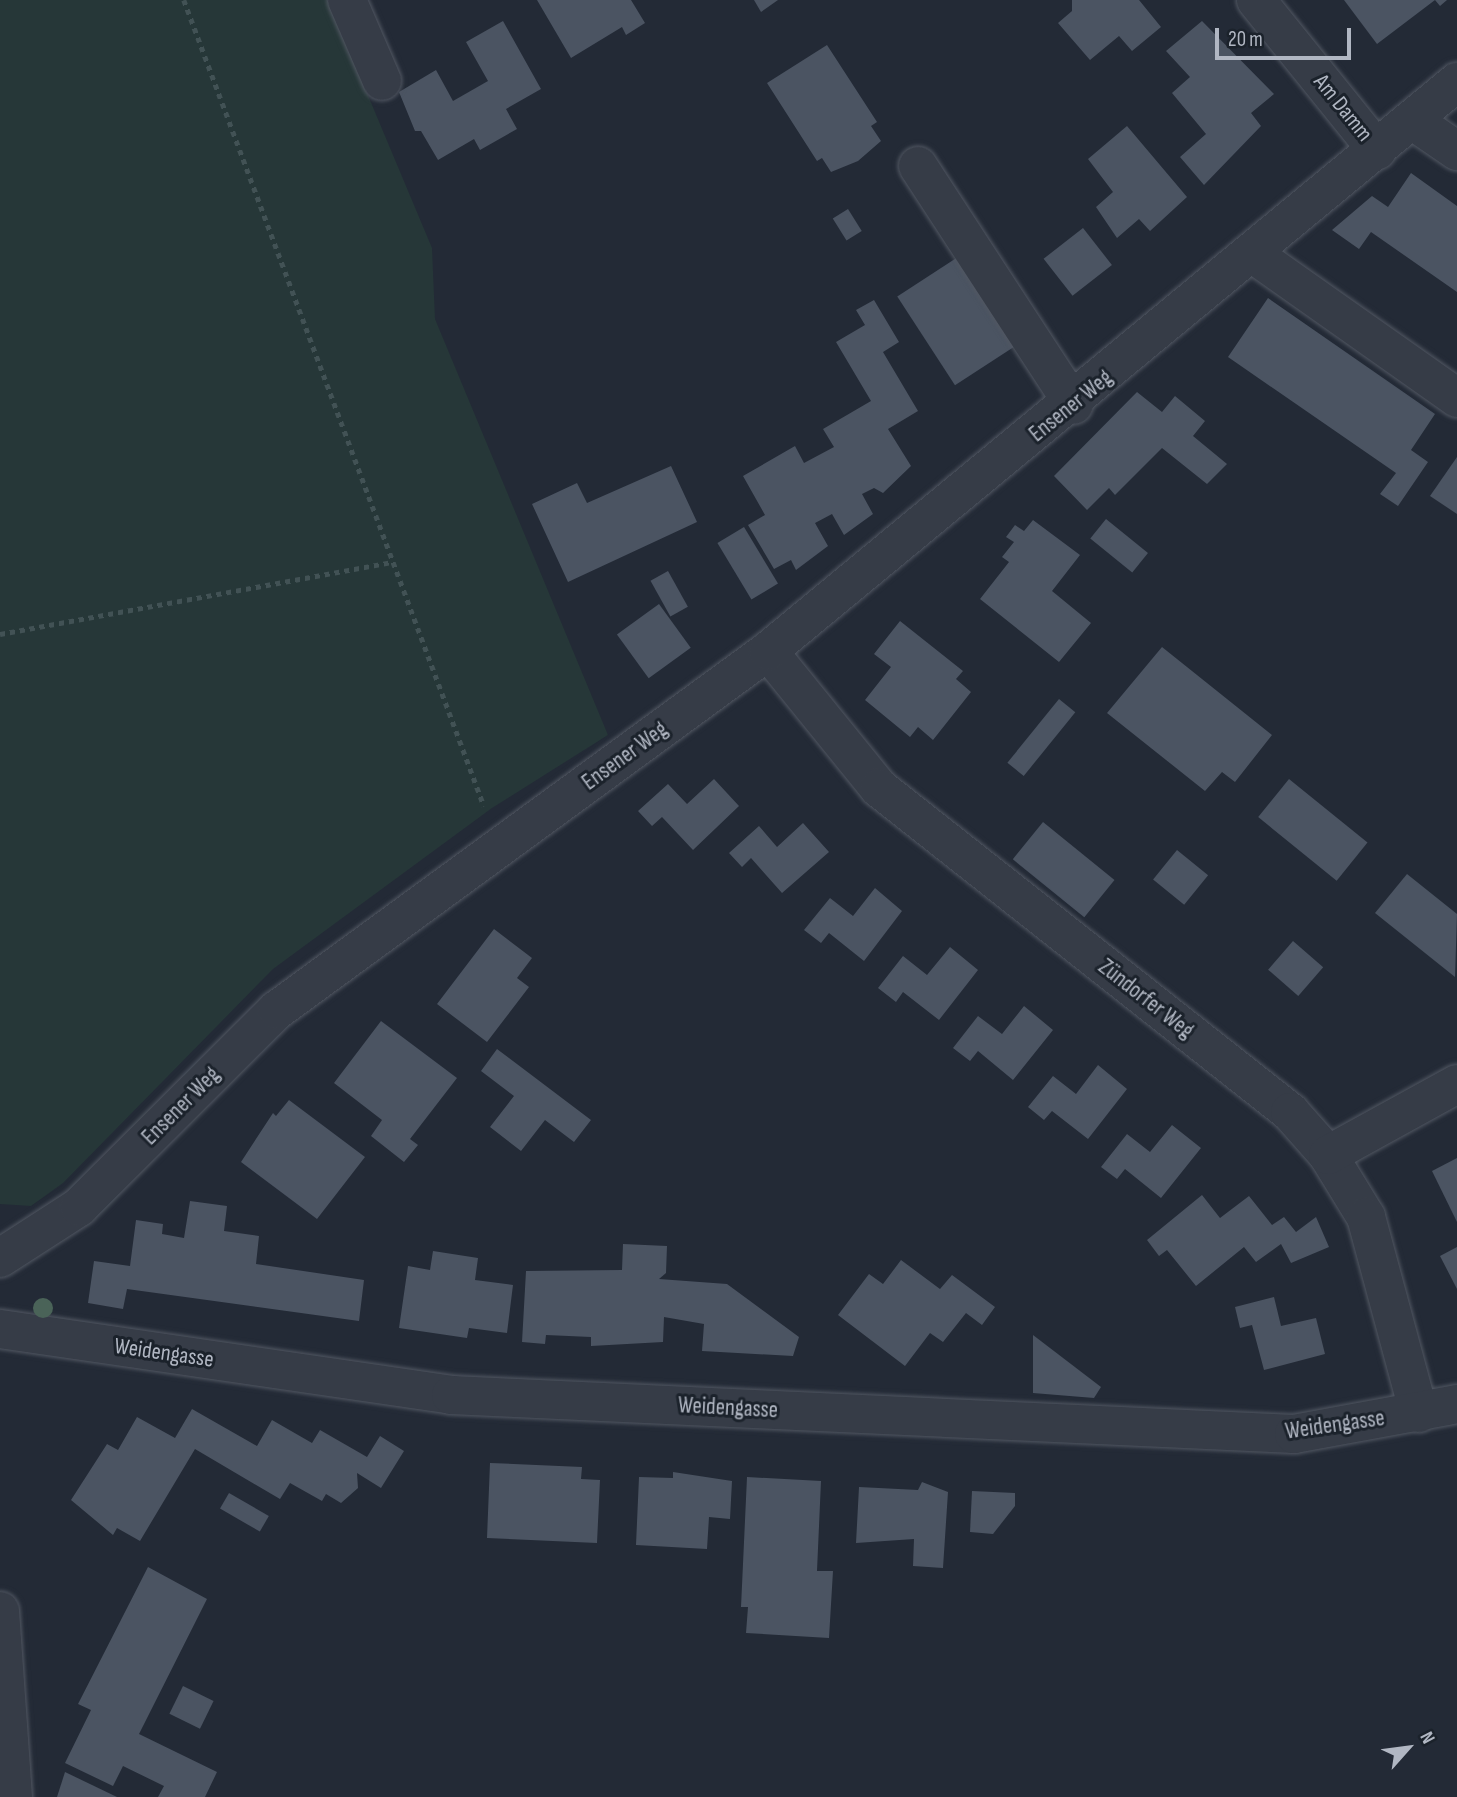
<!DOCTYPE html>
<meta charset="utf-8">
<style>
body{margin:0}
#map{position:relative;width:1457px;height:1797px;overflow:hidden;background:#232a36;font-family:"Sofia Sans Condensed",sans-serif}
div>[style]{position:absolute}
.green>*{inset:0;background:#263738}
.building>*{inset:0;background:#4b5462;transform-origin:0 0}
.path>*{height:4.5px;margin-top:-2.25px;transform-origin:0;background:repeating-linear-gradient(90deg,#425255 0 5px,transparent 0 10px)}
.roads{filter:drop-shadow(0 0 2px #515762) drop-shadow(0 0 2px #515762)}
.minor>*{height:38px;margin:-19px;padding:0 19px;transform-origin:19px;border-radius:19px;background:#363c47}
.trees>*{width:20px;height:20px;margin:-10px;border-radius:50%;background:#4a6358}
span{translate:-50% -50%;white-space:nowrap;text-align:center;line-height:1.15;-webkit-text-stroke:6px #1b222b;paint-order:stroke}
.street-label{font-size:23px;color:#b1b7c3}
.north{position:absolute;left:1373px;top:1713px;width:70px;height:70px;-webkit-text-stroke:5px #1b222b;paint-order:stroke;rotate:62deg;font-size:19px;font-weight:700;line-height:28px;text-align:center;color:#b1b7c3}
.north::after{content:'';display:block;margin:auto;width:24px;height:32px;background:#b1b7c3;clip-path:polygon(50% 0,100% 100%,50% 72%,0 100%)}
.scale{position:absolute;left:1215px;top:28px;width:136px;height:32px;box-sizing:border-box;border:4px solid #b1b7c3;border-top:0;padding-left:9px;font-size:21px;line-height:24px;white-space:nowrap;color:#b1b7c3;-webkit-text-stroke:5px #1b222b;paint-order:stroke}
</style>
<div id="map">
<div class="green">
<i style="clip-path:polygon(0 0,328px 0,432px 248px,435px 319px,608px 735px,492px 808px,273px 969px,63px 1183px,31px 1206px,0 1204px)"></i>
</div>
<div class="building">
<i style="clip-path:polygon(537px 0,631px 0,645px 23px,626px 35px,622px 27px,571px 58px)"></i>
<i style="clip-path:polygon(754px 0,778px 0,761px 12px)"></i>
<i style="clip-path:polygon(1072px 0,1139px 0,1161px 27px,1132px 51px,1119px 36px,1090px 60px,1058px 23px,1072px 11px)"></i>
<i style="clip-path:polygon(1344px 0,1447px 0,1440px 6px,1435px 0,1377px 44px)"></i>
<i style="clip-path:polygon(503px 21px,541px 89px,506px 109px,517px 129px,480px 150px,474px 139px,438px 160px,421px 131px,415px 131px,399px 92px,436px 70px,453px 101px,488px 81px,466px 42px)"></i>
<i style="clip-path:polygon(1202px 21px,1274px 94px,1251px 113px,1261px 126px,1204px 185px,1180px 157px,1206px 134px,1172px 93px,1190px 77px,1166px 51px)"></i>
<i style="clip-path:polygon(827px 45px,877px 122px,871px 126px,881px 141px,858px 161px,831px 172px,822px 158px,817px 161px,767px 83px)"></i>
<i style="clip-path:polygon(1127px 126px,1187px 197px,1150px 231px,1139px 219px,1117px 238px,1096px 207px,1113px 192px,1088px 159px)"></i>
<i style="clip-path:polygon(1411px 173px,1457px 206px,1457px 292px,1371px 232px,1359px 249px,1332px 230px,1372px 196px,1388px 207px)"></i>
<i style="left:848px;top:209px;width:26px;height:18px;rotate:58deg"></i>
<i style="left:1083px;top:228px;width:47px;height:50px;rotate:52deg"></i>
<i style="left:961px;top:255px;width:106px;height:76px;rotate:57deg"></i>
<i style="clip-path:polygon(1268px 298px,1435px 414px,1411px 450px,1428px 462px,1398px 506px,1380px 494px,1396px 473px,1228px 357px)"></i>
<i style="clip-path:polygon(874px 300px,899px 342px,883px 352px,918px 411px,888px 429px,911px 466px,883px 493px,874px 488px,862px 494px,873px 514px,844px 535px,832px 514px,815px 523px,828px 546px,796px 570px,791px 560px,774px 569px,748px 525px,765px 515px,743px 476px,795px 446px,804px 463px,834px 447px,823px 429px,871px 401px,836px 342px,865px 325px,856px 310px)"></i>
<i style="clip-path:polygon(1137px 392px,1162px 412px,1175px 396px,1205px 421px,1193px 436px,1227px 464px,1207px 484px,1162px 448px,1115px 495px,1109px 488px,1087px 510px,1054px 476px)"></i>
<i style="clip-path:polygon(1457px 457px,1457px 514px,1430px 496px)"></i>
<i style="clip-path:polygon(671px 466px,697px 522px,568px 582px,532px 504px,577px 483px,587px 503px)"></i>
<i style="left:1106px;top:519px;width:54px;height:25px;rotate:39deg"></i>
<i style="clip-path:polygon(1033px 520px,1080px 555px,1052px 591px,1091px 623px,1059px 662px,980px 599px,1009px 562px,1002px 557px,1014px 542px,1006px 537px,1015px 525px,1024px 531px)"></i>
<i style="left:744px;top:527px;width:66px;height:31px;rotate:59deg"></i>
<i style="left:668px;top:571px;width:41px;height:20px;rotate:61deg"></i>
<i style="left:659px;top:604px;width:54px;height:52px;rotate:54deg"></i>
<i style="clip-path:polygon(900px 621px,963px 671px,956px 679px,971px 692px,933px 740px,918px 727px,910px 737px,865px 700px,891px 667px,874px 654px)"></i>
<i style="clip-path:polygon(1162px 647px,1272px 735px,1235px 782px,1222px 772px,1205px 791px,1107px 713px)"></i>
<i style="left:1059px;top:699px;width:21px;height:82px;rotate:39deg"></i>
<i style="clip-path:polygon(714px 779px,739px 806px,693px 850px,662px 817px,652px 826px,638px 811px,668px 784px,687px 804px)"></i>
<i style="left:1289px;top:779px;width:101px;height:49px;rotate:39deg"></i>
<i style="left:1043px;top:822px;width:92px;height:48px;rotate:39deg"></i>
<i style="clip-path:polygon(803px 823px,829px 852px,782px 893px,751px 858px,742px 867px,729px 853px,759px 826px,777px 847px)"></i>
<i style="left:1177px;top:850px;width:40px;height:38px;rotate:39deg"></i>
<i style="clip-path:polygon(1407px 874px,1457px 914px,1455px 977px,1375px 913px)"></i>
<i style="clip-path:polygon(875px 888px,902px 911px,864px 961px,829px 933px,821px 943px,804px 930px,830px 898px,853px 916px)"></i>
<i style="clip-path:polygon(494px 929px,532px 958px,517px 978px,529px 987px,487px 1042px,437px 1004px)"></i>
<i style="left:1293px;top:941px;width:40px;height:38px;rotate:41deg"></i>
<i style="clip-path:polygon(950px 947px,978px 970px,939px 1020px,903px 992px,896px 1002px,878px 988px,903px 956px,927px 975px)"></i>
<i style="clip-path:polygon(1024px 1006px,1053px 1030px,1013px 1080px,978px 1051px,970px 1061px,953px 1048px,978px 1016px,1002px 1034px)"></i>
<i style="clip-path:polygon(381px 1021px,457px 1078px,410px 1139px,418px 1145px,404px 1162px,371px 1136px,382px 1120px,334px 1083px)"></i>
<i style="clip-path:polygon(497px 1049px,591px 1120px,574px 1142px,545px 1120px,521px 1151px,490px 1127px,514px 1096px,481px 1071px)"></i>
<i style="clip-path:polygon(1098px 1065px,1127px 1089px,1088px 1139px,1052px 1111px,1044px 1120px,1028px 1107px,1053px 1076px,1076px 1094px)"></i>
<i style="clip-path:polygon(289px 1100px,365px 1157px,317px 1219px,241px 1162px,273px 1113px,276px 1116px)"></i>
<i style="clip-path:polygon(1172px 1125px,1201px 1148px,1161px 1198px,1125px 1169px,1117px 1179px,1101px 1167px,1127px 1134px,1150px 1152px)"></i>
<i style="clip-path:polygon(1457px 1158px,1457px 1222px,1432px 1171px)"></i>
<i style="clip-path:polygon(1202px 1195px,1220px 1218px,1249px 1196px,1272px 1225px,1284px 1217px,1296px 1232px,1316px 1217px,1329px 1247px,1291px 1263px,1281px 1244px,1256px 1262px,1244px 1247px,1196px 1286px,1167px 1250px,1159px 1256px,1147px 1240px)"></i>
<i style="clip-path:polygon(190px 1201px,227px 1206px,224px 1231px,259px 1236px,256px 1264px,364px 1280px,359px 1321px,127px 1289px,123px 1309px,88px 1303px,94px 1261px,130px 1266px,136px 1220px,163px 1224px,162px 1234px,184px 1238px)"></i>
<i style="clip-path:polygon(623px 1244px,667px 1246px,666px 1273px,659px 1279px,727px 1284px,799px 1337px,793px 1356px,702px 1351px,704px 1324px,664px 1317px,663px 1342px,591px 1346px,591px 1337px,546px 1335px,545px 1344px,522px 1342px,526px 1271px,622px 1270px)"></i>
<i style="clip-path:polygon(1457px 1247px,1457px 1289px,1440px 1256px)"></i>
<i style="clip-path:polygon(433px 1251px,478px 1258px,475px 1280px,513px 1285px,507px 1333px,469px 1328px,467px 1338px,399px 1328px,408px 1266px,430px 1270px)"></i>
<i style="clip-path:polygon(901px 1260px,940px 1289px,952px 1275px,995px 1307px,982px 1325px,966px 1313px,943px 1342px,930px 1333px,905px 1366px,838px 1315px,869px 1274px,883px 1284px)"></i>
<i style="clip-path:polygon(1274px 1297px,1281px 1326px,1316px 1318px,1325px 1354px,1264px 1370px,1252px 1325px,1240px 1328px,1235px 1307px)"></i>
<i style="clip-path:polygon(1033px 1335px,1101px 1387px,1094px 1398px,1033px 1393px)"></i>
<i style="clip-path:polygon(192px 1409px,257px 1446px,272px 1420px,312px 1443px,320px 1430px,367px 1457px,380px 1436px,404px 1451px,381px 1488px,357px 1473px,358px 1488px,341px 1503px,326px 1494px,322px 1501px,290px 1483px,280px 1499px,195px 1449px,140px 1541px,117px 1528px,113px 1535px,71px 1500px,107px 1444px,118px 1450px,137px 1417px,175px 1438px)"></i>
<i style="clip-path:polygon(490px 1463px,582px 1467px,581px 1479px,600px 1480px,597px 1543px,487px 1538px)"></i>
<i style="clip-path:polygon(673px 1472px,732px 1481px,730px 1519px,709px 1517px,707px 1549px,636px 1545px,639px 1477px,673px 1478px)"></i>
<i style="clip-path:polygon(747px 1477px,821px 1481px,817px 1571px,833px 1571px,829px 1638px,746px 1633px,748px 1607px,741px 1607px)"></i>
<i style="clip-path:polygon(922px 1482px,948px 1492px,943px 1568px,913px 1566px,914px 1539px,856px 1543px,859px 1487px,918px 1490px)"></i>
<i style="clip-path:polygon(972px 1491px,1015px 1493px,1015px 1506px,993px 1534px,970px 1532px)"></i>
<i style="left:229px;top:1493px;width:46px;height:18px;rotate:30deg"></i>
<i style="clip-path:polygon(148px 1567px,207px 1599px,139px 1734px,217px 1772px,205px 1797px,158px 1797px,164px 1786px,123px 1766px,113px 1786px,65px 1763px,91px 1710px,78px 1704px)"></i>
<i style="left:183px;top:1686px;width:34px;height:31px;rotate:26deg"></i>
<i style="clip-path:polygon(65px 1772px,117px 1797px,57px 1797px)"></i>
</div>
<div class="path">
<i style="left:184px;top:0;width:860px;rotate:69.58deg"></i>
<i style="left:0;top:634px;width:398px;rotate:-10.4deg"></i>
</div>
<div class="roads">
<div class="minor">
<i style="left:347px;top:0;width:88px;rotate:66.6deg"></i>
<i style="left:1256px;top:0;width:193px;rotate:51.1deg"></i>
<i style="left:1412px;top:120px;width:55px;rotate:34.6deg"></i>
<i style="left:918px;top:166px;width:285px;rotate:56.9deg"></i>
<i style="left:1253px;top:254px;width:250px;rotate:35.2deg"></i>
<i style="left:768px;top:651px;width:176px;rotate:51deg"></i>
<i style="left:879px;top:788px;width:523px;rotate:38.25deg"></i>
<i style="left:1290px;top:1112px;width:57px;rotate:48.5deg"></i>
<i style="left:1328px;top:1155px;width:73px;rotate:58.5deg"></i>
<i style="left:1366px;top:1217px;width:203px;rotate:74.9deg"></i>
<i style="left:1328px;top:1155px;width:147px;rotate:-28.8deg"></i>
<i style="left:0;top:1258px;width:94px;rotate:-32.8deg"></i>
<i style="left:79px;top:1207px;width:279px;rotate:-44.9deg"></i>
<i style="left:277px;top:1010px;width:608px;rotate:-36.17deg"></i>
<i style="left:768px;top:651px;width:894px;rotate:-39.55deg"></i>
<i style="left:0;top:1329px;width:456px;rotate:8.3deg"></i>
<i style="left:451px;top:1395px;width:844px;rotate:2.65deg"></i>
<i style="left:1294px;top:1434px;width:166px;rotate:-10.4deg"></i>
<i style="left:0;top:1611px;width:186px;rotate:86deg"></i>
</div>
</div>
<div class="trees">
<i style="left:43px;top:1308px"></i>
</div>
<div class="street-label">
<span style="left:1343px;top:108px;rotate:51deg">Am Damm</span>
<span style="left:1071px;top:406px;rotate:-39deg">Ensener Weg</span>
<span style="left:625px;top:756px;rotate:-36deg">Ensener Weg</span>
<span style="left:1146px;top:999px;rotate:38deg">Zündorfer Weg</span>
<span style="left:181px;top:1106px;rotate:-45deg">Ensener Weg</span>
<span style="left:164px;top:1353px;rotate:8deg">Weidengasse</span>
<span style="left:728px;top:1408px;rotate:3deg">Weidengasse</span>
<span style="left:1335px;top:1425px;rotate:-8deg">Weidengasse</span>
</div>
<div class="north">N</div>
<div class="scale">20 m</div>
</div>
